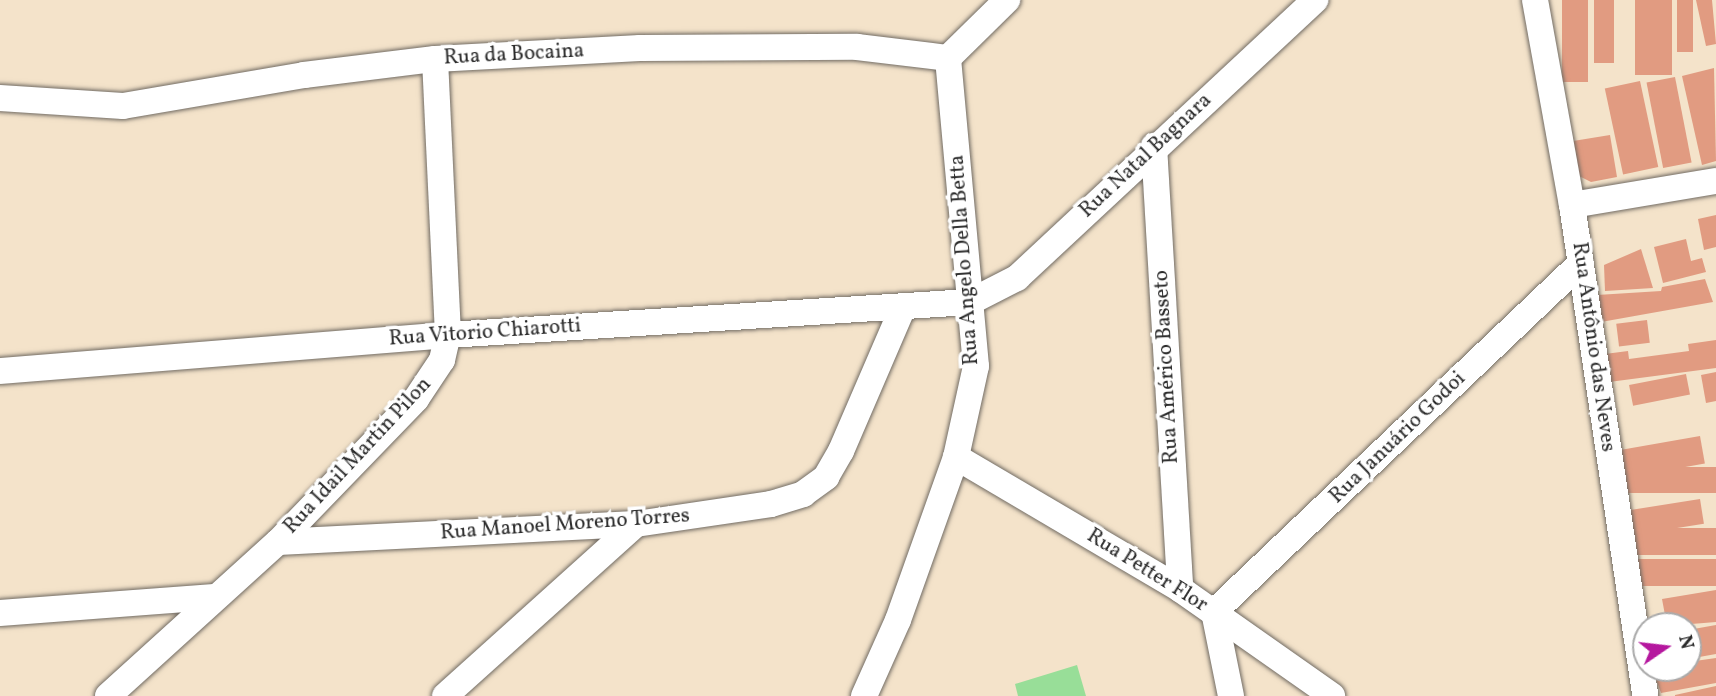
<!DOCTYPE html>
<meta charset="utf-8">
<style>
body{margin:0}
#map{position:relative;width:1716px;height:696px;overflow:hidden;background:#f4e3ca;font-family:Vollkorn,serif}
div>[style]{position:absolute}
.green>*{inset:0;background:#98de98}
.building>*{inset:0;background:#e19b81;transform-origin:0 0}
.roads{filter:drop-shadow(0 0 2px #716b63) drop-shadow(0 0 2px #716b63)}
.street>*{height:26px;margin:-13px;padding:0 13px;transform-origin:13px;border-radius:13px;background:#fff}
span{translate:-50% -50%;white-space:nowrap;text-align:center;line-height:1.15;-webkit-text-stroke:7px #fff;paint-order:stroke}
.street-label{font-size:21px;color:#2b2b2b}
.north{position:absolute;left:1632px;top:612px;width:70px;height:70px;box-sizing:border-box;background:#fff;border:2px solid #aaa;border-radius:50%;rotate:76deg;font-size:19px;font-weight:700;line-height:28px;text-align:center;color:#2b2b2b}
.north::after{content:'';display:block;margin:auto;width:24px;height:32px;background:#b5179e;clip-path:polygon(50% 0,100% 100%,50% 72%,0 100%)}
</style>
<div id="map">
<div class="green">
<i style="clip-path:polygon(1077px 665px,1086px 696px,1018px 696px,1015px 684px)"></i>
</div>
<div class="building">
<i style="left:1562px;top:0;width:26px;height:82px"></i>
<i style="left:1594px;top:0;width:20px;height:63px"></i>
<i style="left:1635px;top:0;width:37px;height:75px"></i>
<i style="left:1677px;top:0;width:16px;height:52px"></i>
<i style="clip-path:polygon(1696px 0,1712px 0,1716px 44px,1706px 46px)"></i>
<i style="clip-path:polygon(1714px 68px,1716px 161px,1702px 165px,1682px 76px)"></i>
<i style="left:1675px;top:77px;width:87px;height:29px;rotate:79deg"></i>
<i style="left:1640px;top:81px;width:88px;height:36px;rotate:78deg"></i>
<i style="clip-path:polygon(1610px 135px,1617px 177px,1591px 182px,1571px 172px,1567px 142px)"></i>
<i style="clip-path:polygon(1716px 215px,1716px 247px,1704px 250px,1698px 219px)"></i>
<i style="clip-path:polygon(1686px 239px,1691px 261px,1702px 258px,1706px 272px,1663px 283px,1654px 247px)"></i>
<i style="clip-path:polygon(1641px 249px,1653px 288px,1605px 291px,1604px 265px)"></i>
<i style="clip-path:polygon(1705px 279px,1713px 302px,1601px 322px,1597px 295px,1661px 291px,1662px 287px)"></i>
<i style="left:1647px;top:320px;width:23px;height:31px;rotate:83deg"></i>
<i style="clip-path:polygon(1716px 340px,1716px 368px,1609px 382px,1605px 354px,1628px 351px,1629px 359px,1689px 351px,1688px 344px)"></i>
<i style="clip-path:polygon(1716px 372px,1716px 401px,1706px 403px,1701px 375px)"></i>
<i style="left:1686px;top:374px;width:21px;height:58px;rotate:79deg"></i>
<i style="left:1700px;top:436px;width:28px;height:81px;rotate:80deg"></i>
<i style="left:1716px;top:467px;width:26px;height:93px;rotate:90deg"></i>
<i style="left:1700px;top:499px;width:25px;height:72px;rotate:81deg"></i>
<i style="left:1716px;top:528px;width:27px;height:82px;rotate:90deg"></i>
<i style="left:1716px;top:559px;width:27px;height:80px;rotate:90deg"></i>
<i style="clip-path:polygon(1716px 590px,1716px 622px,1667px 626px,1662px 599px)"></i>
<i style="clip-path:polygon(1716px 625px,1716px 654px,1688px 659px,1688px 630px)"></i>
<i style="clip-path:polygon(1716px 658px,1716px 683px,1661px 693px,1652px 668px,1688px 668px,1688px 662px)"></i>
<i style="clip-path:polygon(1716px 686px,1716px 696px,1675px 696px,1675px 695px)"></i>
</div>
<div class="roads">
<div class="street">
<i style="left:1535px;top:0;width:208px;rotate:79.8deg"></i>
<i style="left:1572px;top:205px;width:496px;rotate:81.5deg"></i>
<i style="left:948px;top:58px;width:83px;rotate:-44.5deg"></i>
<i style="left:0;top:98px;width:123px;rotate:3.7deg"></i>
<i style="left:123px;top:106px;width:184px;rotate:-9.7deg"></i>
<i style="left:304px;top:75px;width:132px;rotate:-7deg"></i>
<i style="left:435px;top:59px;width:205px;rotate:-3.1deg"></i>
<i style="left:640px;top:48px;width:217px;rotate:-0.3deg"></i>
<i style="left:857px;top:47px;width:92px;rotate:6.9deg"></i>
<i style="left:1154px;top:146px;width:444px;rotate:86.6deg"></i>
<i style="left:1572px;top:205px;width:146px;rotate:-9.5deg"></i>
<i style="left:0;top:371px;width:449px;rotate:-4.6deg"></i>
<i style="left:448px;top:335px;width:523px;rotate:-3.62deg"></i>
<i style="left:970px;top:302px;width:53px;rotate:-27.1deg"></i>
<i style="left:1017px;top:278px;width:408px;rotate:-43deg"></i>
<i style="left:956px;top:457px;width:260px;rotate:30.5deg"></i>
<i style="left:1180px;top:589px;width:186px;rotate:35.1deg"></i>
<i style="left:278px;top:542px;width:358px;rotate:-2.9deg"></i>
<i style="left:636px;top:524px;width:136px;rotate:-8.4deg"></i>
<i style="left:771px;top:504px;width:34px;rotate:-17deg"></i>
<i style="left:803px;top:494px;width:29px;rotate:-36deg"></i>
<i style="left:826px;top:477px;width:30px;rotate:-60deg"></i>
<i style="left:841px;top:451px;width:157px;rotate:-66.7deg"></i>
<i style="left:0;top:613px;width:215px;rotate:-4.3deg"></i>
<i style="left:108px;top:696px;width:229px;rotate:-42.2deg"></i>
<i style="left:278px;top:542px;width:199px;rotate:-46deg"></i>
<i style="left:416px;top:399px;width:47px;rotate:-56.3deg"></i>
<i style="left:442px;top:360px;width:26px;rotate:-77deg"></i>
<i style="left:448px;top:335px;width:276px;rotate:-92.7deg"></i>
<i style="left:445px;top:696px;width:257px;rotate:-42deg"></i>
<i style="left:864px;top:696px;width:83px;rotate:-65.9deg"></i>
<i style="left:898px;top:620px;width:173px;rotate:-70.4deg"></i>
<i style="left:956px;top:457px;width:93px;rotate:-77.6deg"></i>
<i style="left:976px;top:366px;width:309px;rotate:-95.2deg"></i>
<i style="left:1231px;top:696px;width:86px;rotate:-101.4deg"></i>
<i style="left:1214px;top:612px;width:506px;rotate:-43.56deg"></i>
</div>
</div>
<div class="street-label">
<span style="left:514px;top:55px;rotate:-3deg">Rua da Bocaina</span>
<span style="left:1146px;top:156px;rotate:-43deg">Rua Natal Bagnara</span>
<span style="left:965px;top:260px;rotate:-94deg">Rua Angelo Della Betta</span>
<span style="left:485px;top:333px;rotate:-4deg">Rua Vitorio Chiarotti</span>
<span style="left:1593px;top:347px;rotate:82deg">Rua Antônio das Neves</span>
<span style="left:1167px;top:367px;rotate:-93deg">Rua Américo Basseto</span>
<span style="left:1398px;top:438px;rotate:-44deg">Rua Januário Godoi</span>
<span style="left:358px;top:456px;rotate:-47deg">Rua Idail Martin Pilon</span>
<span style="left:565px;top:525px;rotate:-4deg">Rua Manoel Moreno Torres</span>
<span style="left:1147px;top:571px;rotate:32deg">Rua Petter Flor</span>
</div>
<div class="north">N</div>
</div>
